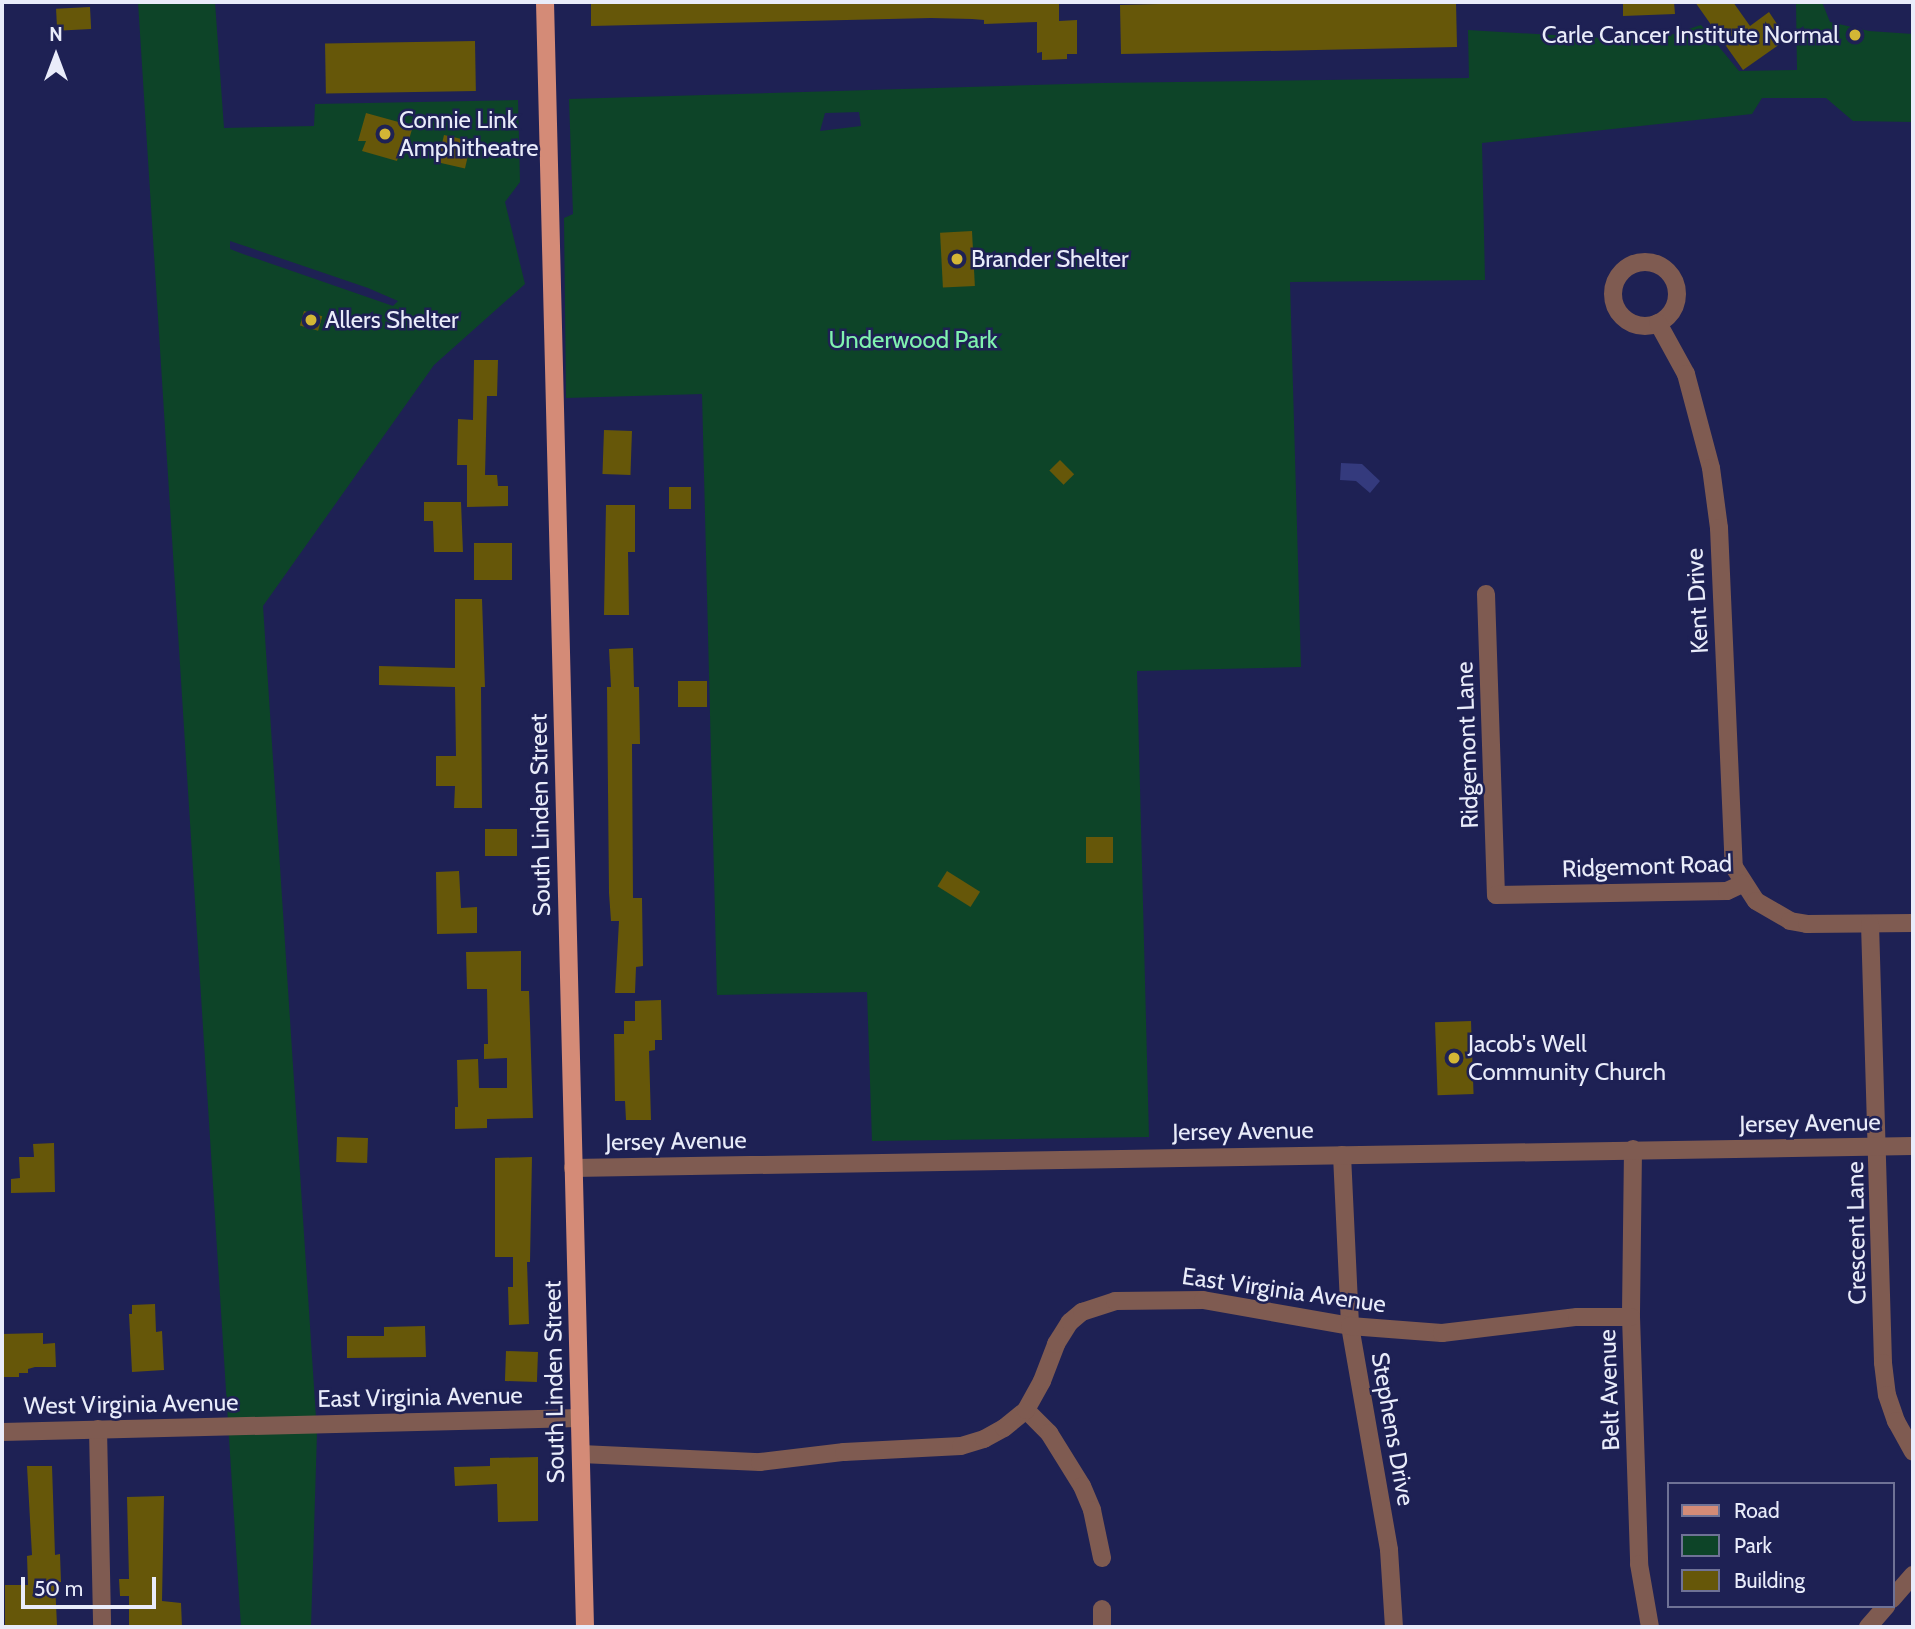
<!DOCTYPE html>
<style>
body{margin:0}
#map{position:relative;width:1915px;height:1629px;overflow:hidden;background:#1e2154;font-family:Cabin,sans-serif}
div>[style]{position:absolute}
.green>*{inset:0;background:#0d4428}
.water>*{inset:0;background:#343a7d}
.building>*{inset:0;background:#665709;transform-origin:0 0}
.minor>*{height:18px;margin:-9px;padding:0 9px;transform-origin:9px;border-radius:9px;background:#7f5b51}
.minor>.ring{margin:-9px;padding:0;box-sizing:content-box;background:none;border:18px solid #7f5b51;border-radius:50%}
.major>*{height:18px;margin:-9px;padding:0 9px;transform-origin:9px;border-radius:9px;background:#d48b77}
.dots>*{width:19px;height:19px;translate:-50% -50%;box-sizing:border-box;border:4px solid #1e2154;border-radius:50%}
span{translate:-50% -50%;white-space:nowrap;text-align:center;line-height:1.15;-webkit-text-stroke:5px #1e2154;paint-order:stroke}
.poi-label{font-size:24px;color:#e9ecfa}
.right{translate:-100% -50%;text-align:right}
.left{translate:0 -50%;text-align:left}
.park-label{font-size:24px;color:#80f3af}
.street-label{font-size:24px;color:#e9ecfa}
.frame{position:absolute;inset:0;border:4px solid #e9ecfa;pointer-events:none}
.legend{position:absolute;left:1667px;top:1482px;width:228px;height:126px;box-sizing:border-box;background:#1e2154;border:2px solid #6f7296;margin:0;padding:9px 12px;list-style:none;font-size:21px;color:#e9ecfa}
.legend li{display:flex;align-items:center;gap:14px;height:35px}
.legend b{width:35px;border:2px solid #6f7296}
.north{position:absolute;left:21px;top:21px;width:70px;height:70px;-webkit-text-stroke:5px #1e2154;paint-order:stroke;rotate:0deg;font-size:19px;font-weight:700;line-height:28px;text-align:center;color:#e9ecfa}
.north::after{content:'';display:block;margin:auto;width:24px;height:32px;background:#e9ecfa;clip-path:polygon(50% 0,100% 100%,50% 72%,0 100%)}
.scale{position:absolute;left:21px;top:1577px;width:135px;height:32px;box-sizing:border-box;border:4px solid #e9ecfa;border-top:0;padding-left:9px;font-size:21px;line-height:24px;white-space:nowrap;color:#e9ecfa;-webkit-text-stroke:5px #1e2154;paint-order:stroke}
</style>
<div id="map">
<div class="green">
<i style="clip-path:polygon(evenodd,138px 2px,215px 2px,224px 128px,314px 126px,315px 104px,518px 100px,520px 182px,505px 202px,525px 284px,434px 365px,263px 606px,317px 1433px,311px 1627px,241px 1627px,138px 2px,230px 241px,368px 288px,398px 301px,393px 306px,243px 254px,230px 249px,230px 241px)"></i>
<i style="clip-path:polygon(evenodd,1796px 2px,1822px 2px,1830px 22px,1869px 31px,1913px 34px,1913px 122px,1853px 121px,1826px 98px,1762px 98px,1752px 114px,1482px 143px,1485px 280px,1290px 282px,1301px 667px,1137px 671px,1149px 1137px,872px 1141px,867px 992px,717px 995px,702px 394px,566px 398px,564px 218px,573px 214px,569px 99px,1102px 83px,1469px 78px,1468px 30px,1652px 41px,1701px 25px,1739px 71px,1797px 70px,1796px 2px,859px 112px,861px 126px,820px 131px,825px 113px,859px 112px)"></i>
</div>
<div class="water">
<i style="clip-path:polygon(1341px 463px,1362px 464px,1380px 481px,1370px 493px,1356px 481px,1340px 480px)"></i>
</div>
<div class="building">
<i style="clip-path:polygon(591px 2px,1059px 2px,1059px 21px,1077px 20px,1077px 54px,1067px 54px,1067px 59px,1042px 60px,1042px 52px,1037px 53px,1037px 22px,984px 24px,984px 20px,972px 19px,931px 18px,591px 26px)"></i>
<i style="clip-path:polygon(1240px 2px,1456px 2px,1457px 47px,1121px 54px,1120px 5px)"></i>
<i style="clip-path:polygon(1623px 2px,1674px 2px,1675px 14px,1623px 16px)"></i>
<i style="clip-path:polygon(1695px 2px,1733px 2px,1750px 26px,1769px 12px,1787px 39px,1743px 70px)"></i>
<i style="left:90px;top:7px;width:22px;height:34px;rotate:87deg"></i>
<i style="left:475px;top:41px;width:50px;height:150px;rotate:89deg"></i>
<i style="clip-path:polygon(366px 113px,413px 126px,405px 153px,400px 150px,397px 161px,362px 151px,366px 141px,358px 141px)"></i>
<i style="left:444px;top:135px;width:28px;height:28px;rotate:13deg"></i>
<i style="left:972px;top:231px;width:55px;height:32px;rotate:87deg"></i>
<i style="left:304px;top:311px;width:19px;height:15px;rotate:16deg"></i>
<i style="clip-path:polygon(474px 360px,498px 360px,497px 396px,487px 396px,485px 475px,497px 475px,498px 486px,508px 486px,508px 506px,467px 507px,467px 465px,457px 465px,458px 419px,473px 420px)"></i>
<i style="left:604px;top:430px;width:28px;height:44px;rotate:2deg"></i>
<i style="left:1060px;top:460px;width:20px;height:15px;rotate:45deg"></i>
<i style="left:669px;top:487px;width:22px;height:22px"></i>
<i style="clip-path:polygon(424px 502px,461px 502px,463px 552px,434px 552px,433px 521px,424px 521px)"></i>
<i style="clip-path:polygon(606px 505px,635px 505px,635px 552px,628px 552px,629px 615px,604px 615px)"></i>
<i style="left:474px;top:543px;width:38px;height:37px"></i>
<i style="clip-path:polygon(455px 599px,482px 599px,485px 687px,481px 687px,482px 808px,454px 808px,455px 786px,436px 786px,436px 756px,456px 756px,455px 687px,379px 685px,379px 666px,455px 668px)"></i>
<i style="clip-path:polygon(633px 648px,634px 687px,639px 687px,640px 744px,632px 744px,633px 898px,642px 898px,643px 966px,636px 967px,635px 993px,615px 993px,619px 921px,611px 921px,609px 893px,607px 687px,611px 687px,609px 649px)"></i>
<i style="left:678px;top:681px;width:29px;height:26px"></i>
<i style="left:485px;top:829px;width:32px;height:27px"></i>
<i style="left:1086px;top:837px;width:27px;height:26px"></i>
<i style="clip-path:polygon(459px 871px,461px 908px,477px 907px,477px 933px,437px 934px,436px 872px)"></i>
<i style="left:947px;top:871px;width:39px;height:18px;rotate:32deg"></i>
<i style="clip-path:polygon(521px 951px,521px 991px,529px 991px,533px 1118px,487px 1119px,487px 1128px,455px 1129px,455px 1107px,458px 1107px,457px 1060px,478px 1059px,479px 1088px,507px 1088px,507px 1058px,484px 1059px,484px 1044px,488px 1044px,487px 989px,467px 989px,466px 952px)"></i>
<i style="clip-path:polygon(661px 1000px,662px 1040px,655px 1040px,655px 1050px,649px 1051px,651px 1120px,626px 1120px,625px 1101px,615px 1101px,614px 1034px,624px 1034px,624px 1021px,635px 1021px,635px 1001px)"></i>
<i style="left:1471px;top:1021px;width:73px;height:36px;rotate:88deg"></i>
<i style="left:337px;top:1137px;width:31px;height:25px;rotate:2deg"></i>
<i style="clip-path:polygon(54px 1143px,55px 1192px,11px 1193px,11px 1179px,20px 1178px,19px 1157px,34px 1157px,33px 1144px)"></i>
<i style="clip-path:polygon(532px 1157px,530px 1262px,527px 1262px,529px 1324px,509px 1325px,508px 1287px,513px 1287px,513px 1257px,495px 1257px,495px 1158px)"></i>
<i style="clip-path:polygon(155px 1304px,156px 1332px,162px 1331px,164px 1370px,132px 1372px,129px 1314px,132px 1314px,132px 1305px)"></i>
<i style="clip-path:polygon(425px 1326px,426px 1357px,347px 1358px,347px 1336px,384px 1336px,384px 1327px)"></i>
<i style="clip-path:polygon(43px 1333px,43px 1344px,55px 1343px,56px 1367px,35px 1367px,28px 1369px,28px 1373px,19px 1373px,19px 1377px,3px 1377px,2px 1334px)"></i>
<i style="left:506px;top:1351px;width:32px;height:30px;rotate:2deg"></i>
<i style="clip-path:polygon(538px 1457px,538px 1521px,498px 1522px,497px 1484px,455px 1486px,454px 1467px,490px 1466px,490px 1458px)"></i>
<i style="clip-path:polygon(27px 1466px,52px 1466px,55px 1555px,60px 1554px,61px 1582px,55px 1583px,57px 1625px,5px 1627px,5px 1585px,28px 1585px,27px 1556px,32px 1555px)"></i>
<i style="clip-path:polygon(164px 1496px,162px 1601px,181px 1603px,182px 1627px,129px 1627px,129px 1596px,120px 1596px,119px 1579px,129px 1579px,127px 1497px)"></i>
</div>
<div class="minor">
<i class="ring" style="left:1613px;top:262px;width:46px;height:46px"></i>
<i style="left:1658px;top:323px;width:58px;rotate:61.2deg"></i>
<i style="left:1686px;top:374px;width:97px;rotate:75.1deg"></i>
<i style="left:1711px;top:468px;width:61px;rotate:82.4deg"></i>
<i style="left:1719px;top:528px;width:339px;rotate:87.5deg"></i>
<i style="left:1734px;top:867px;width:40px;rotate:57.1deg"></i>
<i style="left:1756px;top:901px;width:39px;rotate:30deg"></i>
<i style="left:1790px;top:921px;width:17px;rotate:10deg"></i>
<i style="left:1807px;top:924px;width:106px;rotate:-0.5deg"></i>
<i style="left:1486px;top:594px;width:301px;rotate:88.1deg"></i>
<i style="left:1496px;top:895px;width:231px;rotate:-1deg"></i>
<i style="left:1727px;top:891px;width:17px;rotate:-25deg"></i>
<i style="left:1870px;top:924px;width:439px;rotate:88.3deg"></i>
<i style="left:1883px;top:1363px;width:32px;rotate:83deg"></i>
<i style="left:1887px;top:1395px;width:28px;rotate:71deg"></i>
<i style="left:1896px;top:1421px;width:35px;rotate:61deg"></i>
<i style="left:1633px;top:1149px;width:168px;rotate:90.7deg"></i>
<i style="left:1631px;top:1317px;width:247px;rotate:88.1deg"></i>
<i style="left:1639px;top:1564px;width:64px;rotate:80.1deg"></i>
<i style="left:1342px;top:1155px;width:171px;rotate:87.3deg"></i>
<i style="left:1350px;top:1326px;width:227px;rotate:80.1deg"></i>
<i style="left:1389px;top:1550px;width:77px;rotate:86.3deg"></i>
<i style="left:573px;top:1168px;width:1340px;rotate:-0.94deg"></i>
<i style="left:1026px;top:1410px;width:33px;rotate:45deg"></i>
<i style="left:1049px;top:1433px;width:62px;rotate:58.1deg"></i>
<i style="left:1082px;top:1486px;width:26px;rotate:67deg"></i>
<i style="left:1092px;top:1510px;width:49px;rotate:78.2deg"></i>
<i style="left:98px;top:1429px;width:198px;rotate:88.8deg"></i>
<i style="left:2px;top:1432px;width:578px;rotate:-1.39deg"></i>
<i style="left:581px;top:1454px;width:179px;rotate:2.6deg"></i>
<i style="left:760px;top:1462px;width:85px;rotate:-6.8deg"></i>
<i style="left:844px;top:1452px;width:117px;rotate:-2.9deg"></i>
<i style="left:961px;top:1446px;width:24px;rotate:-17deg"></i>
<i style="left:984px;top:1439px;width:23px;rotate:-29deg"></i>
<i style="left:1004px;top:1428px;width:28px;rotate:-39deg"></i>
<i style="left:1026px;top:1410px;width:33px;rotate:-61deg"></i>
<i style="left:1042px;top:1381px;width:40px;rotate:-69deg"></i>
<i style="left:1056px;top:1344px;width:26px;rotate:-58deg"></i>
<i style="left:1070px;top:1322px;width:16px;rotate:-40deg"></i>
<i style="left:1082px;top:1312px;width:35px;rotate:-18deg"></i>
<i style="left:1115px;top:1301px;width:88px;rotate:-0.7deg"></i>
<i style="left:1203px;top:1300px;width:149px;rotate:10deg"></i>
<i style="left:1350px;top:1326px;width:92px;rotate:4.4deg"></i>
<i style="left:1442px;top:1333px;width:136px;rotate:-6.8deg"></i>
<i style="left:1577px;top:1317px;width:54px"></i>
<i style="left:1892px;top:1599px;width:32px;rotate:-49deg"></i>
<i style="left:1102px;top:1609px;width:18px;rotate:90deg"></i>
<i style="left:1868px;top:1627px;width:28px;rotate:-49deg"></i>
</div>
<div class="major">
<i style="left:545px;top:2px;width:1625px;rotate:88.59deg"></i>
</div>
<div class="dots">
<i style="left:1855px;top:35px;background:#d3b635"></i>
<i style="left:385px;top:134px;background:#d3b635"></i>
<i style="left:957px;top:259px;background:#d3b635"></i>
<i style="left:311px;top:320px;background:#d3b635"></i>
<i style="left:1454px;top:1058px;background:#d3b635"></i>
</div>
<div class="poi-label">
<span class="right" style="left:1839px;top:35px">Carle Cancer Institute Normal</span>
<span class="left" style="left:399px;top:134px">Connie Link<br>Amphitheatre</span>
<span class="left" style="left:971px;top:259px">Brander Shelter</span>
<span class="left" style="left:325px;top:320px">Allers Shelter</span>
<span class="left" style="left:1468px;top:1058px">Jacob's Well<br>Community Church</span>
</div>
<div class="park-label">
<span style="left:913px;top:340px">Underwood Park</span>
</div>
<div class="street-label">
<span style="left:1697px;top:601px;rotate:-93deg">Kent Drive</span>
<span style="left:1467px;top:745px;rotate:-92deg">Ridgemont Lane</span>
<span style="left:540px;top:815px;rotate:-91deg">South Linden Street</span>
<span style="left:1647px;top:866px;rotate:-2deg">Ridgemont Road</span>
<span style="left:1810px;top:1123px;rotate:-1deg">Jersey Avenue</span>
<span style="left:1243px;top:1131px;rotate:-1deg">Jersey Avenue</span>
<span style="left:676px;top:1141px;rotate:-1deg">Jersey Avenue</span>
<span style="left:1856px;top:1233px;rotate:-91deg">Crescent Lane</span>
<span style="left:1284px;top:1290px;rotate:8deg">East Virginia Avenue</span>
<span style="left:554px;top:1382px;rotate:-91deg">South Linden Street</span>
<span style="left:1609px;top:1390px;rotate:-92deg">Belt Avenue</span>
<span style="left:420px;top:1397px;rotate:-1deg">East Virginia Avenue</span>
<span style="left:131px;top:1404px;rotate:-1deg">West Virginia Avenue</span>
<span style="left:1393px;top:1429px;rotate:80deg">Stephens Drive</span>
</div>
<div class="frame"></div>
<ul class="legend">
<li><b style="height:9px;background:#d48b77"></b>Road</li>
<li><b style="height:19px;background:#0d4428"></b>Park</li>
<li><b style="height:19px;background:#665709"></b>Building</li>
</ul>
<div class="north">N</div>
<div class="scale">50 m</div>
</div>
